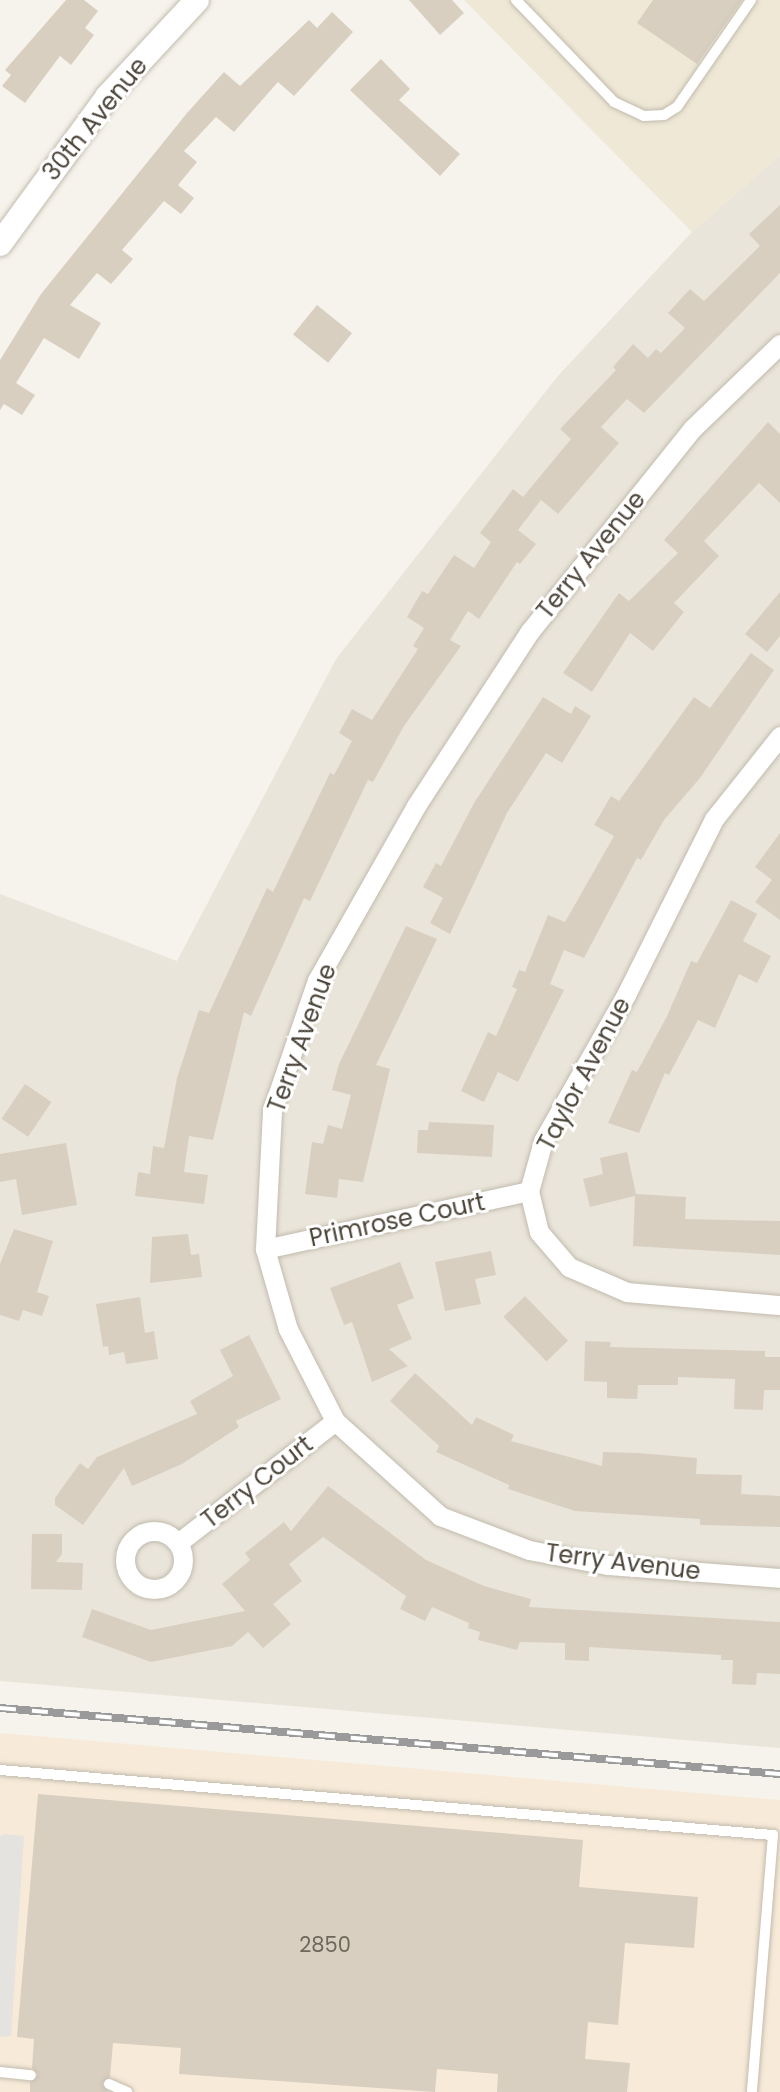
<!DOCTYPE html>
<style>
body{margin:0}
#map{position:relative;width:780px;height:2092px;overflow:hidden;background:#f6f3ec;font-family:Poppins,sans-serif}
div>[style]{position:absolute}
.residential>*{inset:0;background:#eae5da}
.commercial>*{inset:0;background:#f7ead8}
.education>*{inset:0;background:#efe8d6}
.parking>*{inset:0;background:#e5e3e0}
.building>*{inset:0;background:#d8cfc1;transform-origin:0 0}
.roads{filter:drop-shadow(0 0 2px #c2bbae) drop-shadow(0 0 2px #c2bbae)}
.service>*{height:10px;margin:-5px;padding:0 5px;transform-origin:5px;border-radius:5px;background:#fff}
.minor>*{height:19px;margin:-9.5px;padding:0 9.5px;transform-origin:9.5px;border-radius:9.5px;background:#fff}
.minor>.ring{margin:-9.5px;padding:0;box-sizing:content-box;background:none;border:19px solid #fff;border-radius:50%}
.tertiary>*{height:24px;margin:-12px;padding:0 12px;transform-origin:12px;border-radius:12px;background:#fff}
.rail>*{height:8px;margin-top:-4px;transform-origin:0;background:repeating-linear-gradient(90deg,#fff 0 16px,#9a9a9a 0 32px);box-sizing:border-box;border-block:2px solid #9a9a9a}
span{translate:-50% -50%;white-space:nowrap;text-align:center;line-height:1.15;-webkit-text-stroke:6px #fff;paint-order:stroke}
.number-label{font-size:21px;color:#6e675b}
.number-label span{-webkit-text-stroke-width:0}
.street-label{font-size:24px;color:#4b4439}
</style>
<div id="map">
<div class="residential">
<i style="clip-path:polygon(780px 155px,780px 1748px,0 1681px,0 894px,177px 961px,336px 659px,557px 377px,692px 232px)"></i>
</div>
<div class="commercial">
<i style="clip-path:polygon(0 1733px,780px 1800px,780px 2092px,0 2092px)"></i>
</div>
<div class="education">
<i style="clip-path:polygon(464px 0,780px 0,780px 155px,692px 232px)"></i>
</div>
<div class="parking">
<i style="clip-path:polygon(5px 1834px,24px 1836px,11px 2036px,0 2037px,0 1836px)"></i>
</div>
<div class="building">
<i style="clip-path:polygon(66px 0,84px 0,98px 11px,85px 28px,94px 35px,71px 65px,60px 56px,25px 103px,2px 86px,11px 75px,5px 70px)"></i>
<i style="clip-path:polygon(409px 0,452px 0,464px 13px,440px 35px)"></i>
<i style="clip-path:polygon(653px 0,742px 0,697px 64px,637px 23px)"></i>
<i style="clip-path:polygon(332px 12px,353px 32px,294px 96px,278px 82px,234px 132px,216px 117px,184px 151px,197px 162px,178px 185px,194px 198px,181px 214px,164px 201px,122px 250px,133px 259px,111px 284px,97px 273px,70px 305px,101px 323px,79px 359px,44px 338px,16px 383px,35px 395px,22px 415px,4px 404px,0 410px,0 360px,41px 294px,187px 113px,224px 72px,240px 86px,309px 20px,317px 28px)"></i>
<i style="clip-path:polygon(381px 59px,410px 89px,399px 100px,460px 154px,440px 176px,350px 90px)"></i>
<i style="clip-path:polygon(780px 205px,780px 273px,644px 413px,627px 399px,601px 427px,619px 443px,558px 514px,541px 500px,518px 530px,536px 544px,520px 564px,517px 562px,479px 619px,468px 611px,450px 640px,461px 646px,404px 726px,373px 782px,368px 780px,310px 901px,304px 898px,251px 1016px,244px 1012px,213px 1140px,189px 1136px,184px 1172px,208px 1175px,204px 1204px,135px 1196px,138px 1172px,150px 1174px,153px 1146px,164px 1148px,177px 1078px,199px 1010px,209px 1013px,267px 888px,273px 892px,330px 773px,334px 775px,352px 741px,339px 733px,352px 709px,372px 720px,418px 649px,413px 646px,424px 628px,407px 617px,422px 591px,428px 594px,454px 555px,474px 568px,491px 542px,480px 533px,513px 489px,523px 497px,571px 439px,560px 429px,616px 370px,613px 367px,633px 344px,648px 358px,656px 349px,661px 353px,685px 328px,668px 313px,690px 289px,704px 301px,760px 246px,749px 234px)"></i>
<i style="left:317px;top:305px;width:45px;height:38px;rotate:39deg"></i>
<i style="clip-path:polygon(768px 422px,780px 434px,780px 503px,759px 483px,704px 541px,719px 556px,674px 603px,684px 612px,653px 651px,630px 633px,592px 692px,563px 673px,619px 593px,629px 601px,678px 553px,664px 540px)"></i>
<i style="clip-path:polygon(780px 592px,780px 636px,767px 652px,745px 634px)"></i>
<i style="clip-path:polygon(751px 653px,774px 670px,700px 778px,664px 820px,641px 860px,637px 858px,584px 958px,564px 950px,550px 984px,564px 990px,518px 1082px,498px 1072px,484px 1102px,461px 1091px,488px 1032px,496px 1036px,517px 989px,512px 987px,519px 970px,525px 972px,548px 915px,565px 922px,614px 836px,594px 825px,611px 796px,619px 801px,694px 697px,710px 708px)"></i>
<i style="clip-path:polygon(543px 697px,571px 714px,575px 706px,591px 716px,562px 763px,546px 753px,507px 813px,450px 934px,430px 923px,443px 898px,423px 887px,436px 863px,441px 866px,474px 803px)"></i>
<i style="clip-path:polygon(780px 833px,780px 920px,755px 902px,772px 880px,755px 867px)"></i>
<i style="clip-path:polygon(731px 900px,757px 914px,743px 941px,771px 956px,757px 983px,739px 974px,715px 1028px,698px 1020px,669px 1075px,665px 1073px,639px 1133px,608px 1123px,632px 1070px,637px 1072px,667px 1016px,691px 961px,697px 963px)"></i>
<i style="clip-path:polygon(406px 926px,437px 939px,376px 1065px,390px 1069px,363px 1182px,339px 1179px,337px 1198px,305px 1194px,312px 1142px,323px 1144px,328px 1125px,342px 1129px,351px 1095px,332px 1090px,339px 1064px)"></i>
<i style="left:25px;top:1084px;width:32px;height:42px;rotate:34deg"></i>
<i style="clip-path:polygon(429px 1122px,494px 1125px,492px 1157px,417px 1153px,418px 1130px,428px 1130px)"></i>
<i style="clip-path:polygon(66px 1143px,77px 1205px,22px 1215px,16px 1179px,0 1182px,0 1154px)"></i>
<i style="clip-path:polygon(627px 1152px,636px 1194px,686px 1197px,685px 1219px,780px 1221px,780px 1255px,633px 1246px,635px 1196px,590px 1207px,583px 1179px,603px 1174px,600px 1158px)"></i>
<i style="clip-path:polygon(14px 1229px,53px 1241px,37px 1292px,49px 1296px,42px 1316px,23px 1310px,19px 1321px,0 1315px,0 1264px)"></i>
<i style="clip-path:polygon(188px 1234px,191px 1255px,199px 1254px,202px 1277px,150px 1283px,152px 1237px)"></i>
<i style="clip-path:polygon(491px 1251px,496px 1275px,475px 1279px,481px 1304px,445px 1311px,435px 1262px)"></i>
<i style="clip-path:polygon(400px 1262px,414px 1298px,397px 1305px,412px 1339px,389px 1349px,408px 1366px,372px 1382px,352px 1322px,344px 1325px,330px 1288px)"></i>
<i style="left:525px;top:1296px;width:62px;height:30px;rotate:46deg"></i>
<i style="clip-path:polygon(140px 1297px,145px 1333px,154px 1331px,158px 1359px,126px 1364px,124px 1352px,109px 1355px,108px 1346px,103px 1347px,96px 1304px)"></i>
<i style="clip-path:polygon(249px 1335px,281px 1399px,236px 1421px,239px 1427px,182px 1464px,132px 1486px,124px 1468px,83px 1525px,55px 1505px,55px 1498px,80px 1463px,88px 1469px,97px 1457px,197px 1414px,190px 1401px,233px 1376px,220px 1350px)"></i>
<i style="clip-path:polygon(585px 1341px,611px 1342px,610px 1347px,765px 1351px,765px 1357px,780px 1357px,780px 1390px,764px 1390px,763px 1410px,734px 1409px,735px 1379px,678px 1377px,678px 1385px,638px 1385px,637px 1399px,607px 1398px,607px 1382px,584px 1381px)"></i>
<i style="clip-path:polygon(415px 1373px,472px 1425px,476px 1417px,514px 1435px,511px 1441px,602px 1466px,603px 1452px,638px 1453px,697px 1458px,696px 1474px,742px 1475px,741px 1494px,780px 1496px,780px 1527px,700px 1525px,700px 1519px,575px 1511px,508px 1489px,509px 1485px,436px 1452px,439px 1446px,390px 1401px)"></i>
<i style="clip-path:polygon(328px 1486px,426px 1560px,484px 1586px,531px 1599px,529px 1607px,780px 1622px,780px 1674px,757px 1673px,756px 1685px,732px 1684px,733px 1660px,721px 1660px,721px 1655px,589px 1647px,589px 1661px,565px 1660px,565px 1643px,520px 1642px,517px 1650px,478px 1640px,480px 1632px,468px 1628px,469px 1623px,432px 1607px,425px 1621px,400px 1609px,406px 1596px,323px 1537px,289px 1564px,302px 1581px,273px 1604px,291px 1624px,263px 1648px,248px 1632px,232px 1646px,151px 1662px,82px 1637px,92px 1609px,151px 1630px,245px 1611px,222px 1584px,250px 1560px,245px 1553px,284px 1522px,291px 1531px)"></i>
<i style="clip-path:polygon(32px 1534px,62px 1534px,62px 1554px,56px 1562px,83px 1563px,82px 1590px,31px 1589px)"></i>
<i style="clip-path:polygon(38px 1794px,583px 1840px,579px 1887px,698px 1897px,694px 1948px,625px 1943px,618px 2025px,588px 2022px,585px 2059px,630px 2063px,627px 2092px,497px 2092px,498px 2074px,437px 2069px,435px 2092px,179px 2074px,181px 2048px,113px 2043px,110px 2077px,102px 2084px,109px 2092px,30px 2092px,30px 2082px,38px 2075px,32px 2068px,34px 2039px,17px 2037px)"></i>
</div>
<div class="roads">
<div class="service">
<i style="left:516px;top:0;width:141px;rotate:46.1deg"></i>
<i style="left:614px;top:102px;width:33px;rotate:25deg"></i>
<i style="left:644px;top:116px;width:20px;rotate:-3deg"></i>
<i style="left:664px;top:115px;width:15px;rotate:-32deg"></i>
<i style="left:677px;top:107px;width:130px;rotate:-55.3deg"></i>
<i style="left:0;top:1770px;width:776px;rotate:4.81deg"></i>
<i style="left:773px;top:1835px;width:258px;rotate:94.7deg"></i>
<i style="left:0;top:2072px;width:31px;rotate:6deg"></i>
<i style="left:109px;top:2084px;width:20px;rotate:24deg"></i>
</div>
<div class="minor">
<i style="left:780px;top:344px;width:122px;rotate:136deg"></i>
<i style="left:692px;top:429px;width:259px;rotate:128.7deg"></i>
<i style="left:530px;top:631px;width:209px;rotate:123.1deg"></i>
<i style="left:416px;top:806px;width:200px;rotate:119.6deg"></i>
<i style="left:317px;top:980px;width:139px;rotate:109deg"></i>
<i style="left:272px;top:1111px;width:138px;rotate:92.9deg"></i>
<i style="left:265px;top:1249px;width:83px;rotate:74deg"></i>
<i style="left:288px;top:1329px;width:103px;rotate:62.9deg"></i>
<i style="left:335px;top:1421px;width:142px;rotate:42.1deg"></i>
<i style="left:440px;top:1516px;width:95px;rotate:20.9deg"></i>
<i style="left:529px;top:1550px;width:80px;rotate:10.8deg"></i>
<i style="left:608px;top:1565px;width:172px;rotate:4.3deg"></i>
<i style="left:780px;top:736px;width:106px;rotate:128.5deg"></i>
<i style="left:714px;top:819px;width:195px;rotate:116.6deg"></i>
<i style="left:627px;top:993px;width:170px;rotate:119.6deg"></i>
<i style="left:543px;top:1141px;width:52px;rotate:105.6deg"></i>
<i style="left:529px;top:1191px;width:42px;rotate:76.3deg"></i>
<i style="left:539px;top:1232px;width:46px;rotate:49.4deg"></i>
<i style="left:569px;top:1267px;width:63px;rotate:23.3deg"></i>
<i style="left:627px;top:1292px;width:154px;rotate:4.9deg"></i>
<i style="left:265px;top:1249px;width:270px;rotate:-12.4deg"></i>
<i class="ring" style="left:125px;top:1531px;width:39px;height:39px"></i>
<i style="left:178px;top:1543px;width:199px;rotate:-37.8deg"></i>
</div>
<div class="tertiary">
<i style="left:0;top:244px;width:182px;rotate:-53.9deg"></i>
<i style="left:107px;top:97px;width:132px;rotate:-47.1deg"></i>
</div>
</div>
<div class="rail">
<i style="left:0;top:1708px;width:783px;rotate:4.84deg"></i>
</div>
<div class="number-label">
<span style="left:325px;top:1945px">2850</span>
</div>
<div class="street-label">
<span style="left:95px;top:119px;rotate:-51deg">30th Avenue</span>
<span style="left:591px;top:555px;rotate:-51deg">Terry Avenue</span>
<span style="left:302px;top:1038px;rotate:-70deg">Terry Avenue</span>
<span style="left:584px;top:1074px;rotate:-62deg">Taylor Avenue</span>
<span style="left:397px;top:1220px;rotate:-12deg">Primrose Court</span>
<span style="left:257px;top:1482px;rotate:-38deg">Terry Court</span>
<span style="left:623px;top:1562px;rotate:7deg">Terry Avenue</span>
</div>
</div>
